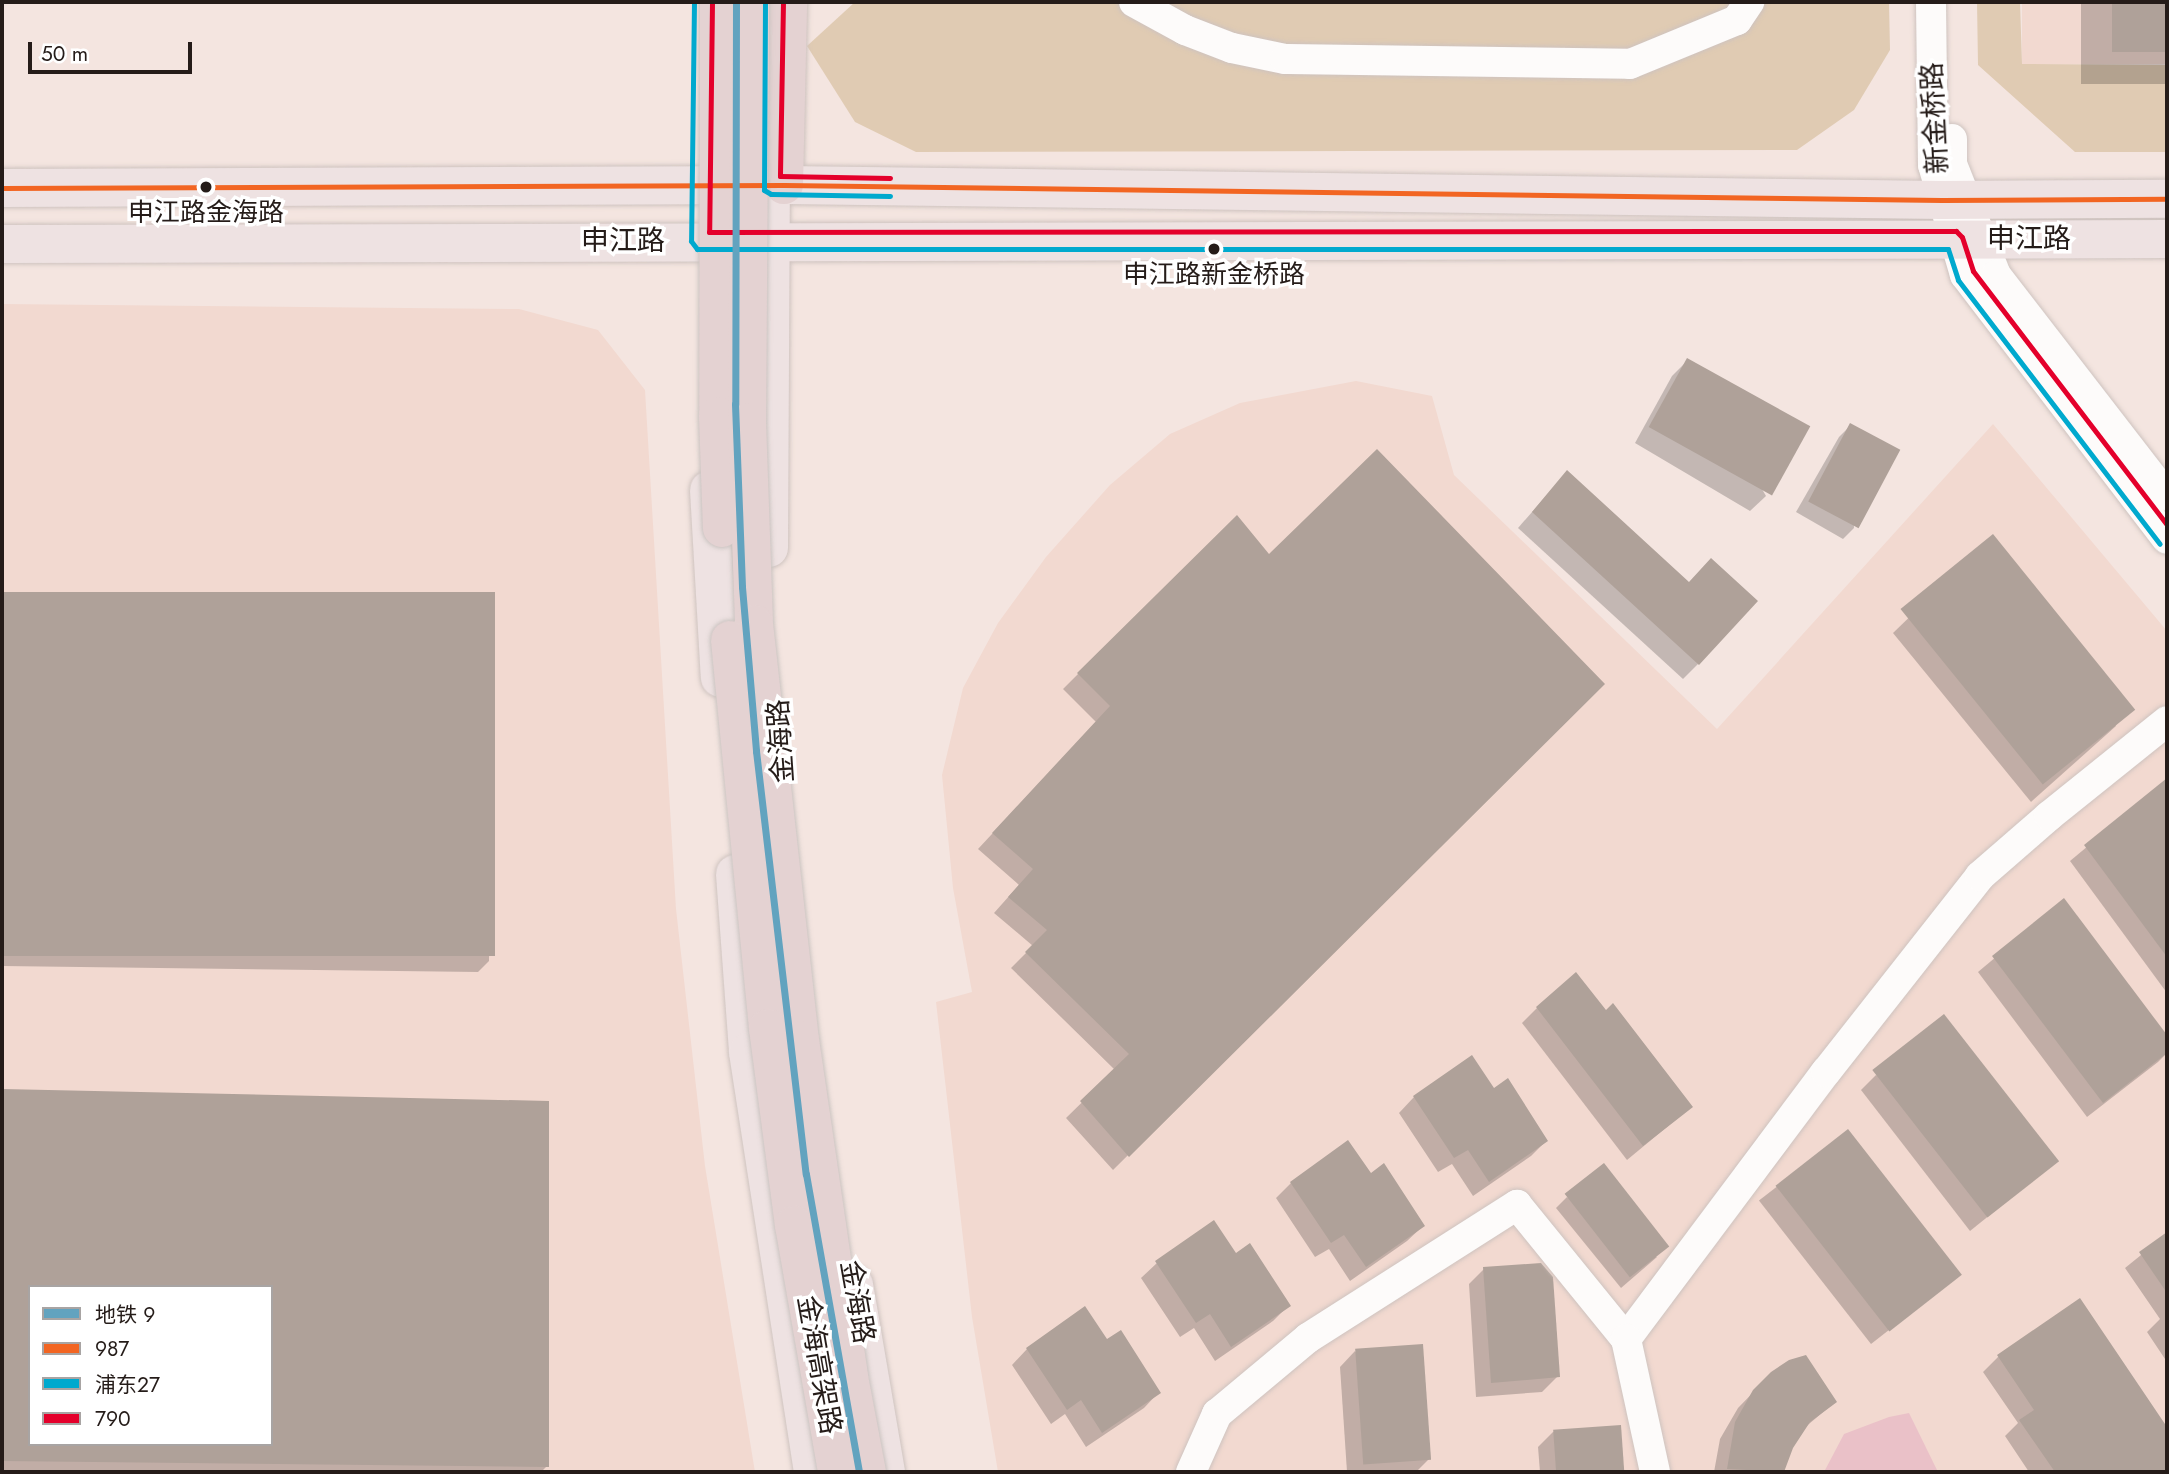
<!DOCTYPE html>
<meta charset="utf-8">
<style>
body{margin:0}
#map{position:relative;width:2169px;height:1474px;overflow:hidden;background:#f4e5e0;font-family:Jost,"Noto Sans SC",sans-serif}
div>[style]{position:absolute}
.built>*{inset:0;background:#f2d9d0;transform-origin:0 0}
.forest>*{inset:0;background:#e0cbb3}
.water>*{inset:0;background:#eac1c8}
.shadow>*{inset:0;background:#0003;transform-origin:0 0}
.building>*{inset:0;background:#afa199;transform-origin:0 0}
.roads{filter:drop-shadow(0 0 2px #cec3bf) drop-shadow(0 0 2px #cec3bf)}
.minor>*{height:30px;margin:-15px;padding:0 15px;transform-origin:15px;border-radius:15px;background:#fdfbfa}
.major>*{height:38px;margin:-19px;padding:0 19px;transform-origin:19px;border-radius:19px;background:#eee2e2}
.highway>*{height:38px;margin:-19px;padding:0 19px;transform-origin:19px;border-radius:19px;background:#e4d2d2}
.bridges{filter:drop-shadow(0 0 2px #cbc4c1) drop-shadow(0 0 2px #cbc4c1)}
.highway-bridge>*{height:38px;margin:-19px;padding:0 19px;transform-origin:19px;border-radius:19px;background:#e4d2d2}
.bus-1>*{height:5px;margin:-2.5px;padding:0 2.5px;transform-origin:2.5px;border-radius:2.5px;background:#f26522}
.bus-2>*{height:5px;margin:-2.5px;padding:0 2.5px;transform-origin:2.5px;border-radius:2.5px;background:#00a9ce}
.bus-3>*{height:5px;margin:-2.5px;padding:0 2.5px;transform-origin:2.5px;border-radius:2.5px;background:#e4002b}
.metro-1>*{height:7px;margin:-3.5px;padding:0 3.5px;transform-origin:3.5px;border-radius:3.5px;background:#62a3bf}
.dots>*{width:19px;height:19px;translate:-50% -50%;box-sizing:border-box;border:4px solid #fff;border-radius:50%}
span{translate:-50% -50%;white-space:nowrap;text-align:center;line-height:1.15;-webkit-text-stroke:7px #fff;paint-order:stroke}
.bus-label{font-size:26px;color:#251c19}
.street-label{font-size:28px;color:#251c19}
.frame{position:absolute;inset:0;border:4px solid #251c19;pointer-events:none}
.legend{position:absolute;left:28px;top:1285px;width:245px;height:161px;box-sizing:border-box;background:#fff;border:2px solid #a8a4a3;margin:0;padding:9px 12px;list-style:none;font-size:21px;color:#251c19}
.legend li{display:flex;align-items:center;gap:14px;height:35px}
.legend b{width:35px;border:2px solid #a8a4a3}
.scale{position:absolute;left:28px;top:42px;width:164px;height:32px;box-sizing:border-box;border:4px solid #251c19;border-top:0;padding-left:9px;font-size:21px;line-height:24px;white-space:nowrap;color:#251c19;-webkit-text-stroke:5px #fff;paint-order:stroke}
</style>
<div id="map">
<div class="built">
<i style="left:2022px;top:2px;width:145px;height:62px"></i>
<i style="clip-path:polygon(evenodd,2px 304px,519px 309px,598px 330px,645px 390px,676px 909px,705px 1166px,755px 1472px,2px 1472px,2px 304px,30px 1287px,271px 1287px,271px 1444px,30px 1444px,30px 1287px)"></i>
<i style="clip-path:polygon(1356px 381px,1432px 396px,1454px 475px,1717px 729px,1993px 424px,2167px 631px,2167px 1472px,998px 1472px,972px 1317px,936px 1002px,972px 992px,953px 888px,942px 775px,963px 688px,998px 623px,1046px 557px,1110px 485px,1170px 434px,1240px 403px)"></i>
</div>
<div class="forest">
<i style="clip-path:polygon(855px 2px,1889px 2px,1890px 50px,1854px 110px,1797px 150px,916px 152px,855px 122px,807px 46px)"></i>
<i style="clip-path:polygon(1977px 2px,2020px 2px,2022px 64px,2167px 65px,2167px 152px,2075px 152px,1978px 65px)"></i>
</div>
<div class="water">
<i style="clip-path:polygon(1909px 1413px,1938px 1472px,1824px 1472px,1844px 1434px,1889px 1417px)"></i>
</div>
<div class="shadow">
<i style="left:2081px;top:2px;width:86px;height:82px"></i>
<i style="clip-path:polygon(1688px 360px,1766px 496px,1750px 511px,1635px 443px,1672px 376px)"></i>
<i style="clip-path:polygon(1850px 426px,1854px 528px,1843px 539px,1796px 512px,1839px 437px)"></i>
<i style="clip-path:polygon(1567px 472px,1689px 583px,1698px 664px,1683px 679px,1518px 528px)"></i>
<i style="clip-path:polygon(1992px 537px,2116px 726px,2031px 802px,1893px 633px)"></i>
<i style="clip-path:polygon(1269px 556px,1603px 684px,1113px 1170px,1066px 1118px,1115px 1070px,1011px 968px,1033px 946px,994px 913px,1019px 885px,978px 849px,1096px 722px,1063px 689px,1078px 674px)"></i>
<i style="clip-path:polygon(2px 593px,493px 593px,489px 961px,478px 972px,2px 966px)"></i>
<i style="clip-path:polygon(2167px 780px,2167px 993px,2070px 861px)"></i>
<i style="clip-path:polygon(2064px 900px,2167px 1038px,2167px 1053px,2158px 1062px,2087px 1117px,1978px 972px)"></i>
<i style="clip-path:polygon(1537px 1008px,1605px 1012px,1691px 1107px,1627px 1160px,1522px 1023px)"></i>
<i style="clip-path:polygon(1876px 1075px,2057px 1161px,1970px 1231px,1861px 1090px)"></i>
<i style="clip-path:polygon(evenodd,2px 1090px,547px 1102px,547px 1466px,541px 1472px,2px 1471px,2px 1090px,30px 1287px,271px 1287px,271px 1444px,30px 1444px,30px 1287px)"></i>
<i style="clip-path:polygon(1494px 1090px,1546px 1141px,1531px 1156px,1473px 1196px,1452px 1164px,1438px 1172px,1399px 1113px,1414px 1097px)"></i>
<i style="left:1848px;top:1131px;width:182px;height:113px;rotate:52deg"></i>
<i style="clip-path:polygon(1370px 1176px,1423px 1226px,1407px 1241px,1350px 1281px,1329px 1249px,1315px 1257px,1276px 1198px,1291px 1183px)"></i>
<i style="clip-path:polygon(1567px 1197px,1657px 1257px,1621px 1288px,1556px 1208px)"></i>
<i style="clip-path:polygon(2167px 1234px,2167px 1362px,2147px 1332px,2160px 1319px,2125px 1268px)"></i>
<i style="clip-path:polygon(1236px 1256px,1288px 1306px,1273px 1321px,1215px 1361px,1194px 1328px,1180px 1337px,1141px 1278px,1157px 1263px)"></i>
<i style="clip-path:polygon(1484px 1269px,1558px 1376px,1542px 1392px,1476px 1397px,1469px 1284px)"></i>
<i style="clip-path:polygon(2080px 1301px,2167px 1430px,2167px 1472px,2029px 1472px,2005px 1436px,2018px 1423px,1983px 1372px,1998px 1357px)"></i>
<i style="clip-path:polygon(1107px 1342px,1159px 1392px,1144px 1408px,1086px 1447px,1065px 1414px,1051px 1424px,1012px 1365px,1027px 1349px)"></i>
<i style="clip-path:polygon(1355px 1351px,1429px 1459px,1416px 1472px,1347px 1472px,1340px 1367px)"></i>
<i style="clip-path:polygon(1772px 1373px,1835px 1402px,1803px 1429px,1791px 1448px,1783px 1472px,1714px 1472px,1720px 1439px,1738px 1408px)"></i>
<i style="clip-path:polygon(1620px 1427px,1623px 1472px,1540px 1472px,1538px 1447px,1553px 1432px)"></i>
</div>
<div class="building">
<i style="left:2112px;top:2px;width:55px;height:50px"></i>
<i style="left:1687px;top:358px;width:141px;height:79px;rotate:29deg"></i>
<i style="left:1850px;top:423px;width:57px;height:89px;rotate:28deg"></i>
<i style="clip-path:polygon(1377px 449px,1605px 684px,1129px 1157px,1080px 1101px,1129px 1054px,1025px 952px,1047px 930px,1008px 897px,1033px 869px,992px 833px,1110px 706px,1077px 673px,1237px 515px,1269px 554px)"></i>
<i style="clip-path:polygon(1567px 470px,1689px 582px,1711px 558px,1758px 601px,1699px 665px,1532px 512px)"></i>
<i style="left:1993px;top:534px;width:226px;height:119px;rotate:51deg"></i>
<i style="left:2px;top:592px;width:493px;height:364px"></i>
<i style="clip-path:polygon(2167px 778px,2167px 957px,2084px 845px)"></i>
<i style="clip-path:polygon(2064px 898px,2167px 1035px,2167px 1053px,2103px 1103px,1992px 956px)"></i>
<i style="clip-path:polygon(1576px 972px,1606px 1010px,1613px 1003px,1693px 1107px,1643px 1146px,1536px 1007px)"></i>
<i style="left:1944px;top:1014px;width:187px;height:91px;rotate:52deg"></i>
<i style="clip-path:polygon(1472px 1055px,1494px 1088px,1508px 1078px,1548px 1141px,1489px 1182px,1468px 1150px,1454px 1158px,1413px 1096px)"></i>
<i style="clip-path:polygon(evenodd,2px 1089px,549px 1101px,549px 1467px,2px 1461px,2px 1089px,30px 1287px,271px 1287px,271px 1444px,30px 1444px,30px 1287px)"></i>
<i style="left:1848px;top:1129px;width:185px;height:92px;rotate:52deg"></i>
<i style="clip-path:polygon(1348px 1140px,1371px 1173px,1384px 1163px,1425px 1226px,1366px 1267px,1344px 1235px,1331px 1243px,1290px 1182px)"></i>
<i style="left:1604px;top:1163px;width:106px;height:50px;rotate:52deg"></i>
<i style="clip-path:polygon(1214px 1220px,1236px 1253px,1250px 1243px,1291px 1306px,1231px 1347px,1210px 1314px,1196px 1323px,1155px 1261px)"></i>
<i style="clip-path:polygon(2167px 1232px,2167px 1293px,2139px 1252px)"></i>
<i style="clip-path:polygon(1541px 1263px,1553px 1277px,1560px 1377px,1491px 1383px,1483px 1267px)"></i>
<i style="clip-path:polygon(2080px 1298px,2167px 1427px,2167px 1472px,2055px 1472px,2019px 1420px,2034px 1410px,1997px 1355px)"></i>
<i style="clip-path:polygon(1085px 1306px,1107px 1339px,1121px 1330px,1161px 1393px,1102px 1433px,1081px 1400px,1067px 1410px,1026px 1348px)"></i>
<i style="left:1423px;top:1344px;width:116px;height:68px;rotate:86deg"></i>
<i style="clip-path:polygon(1806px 1355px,1837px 1402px,1810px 1422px,1793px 1448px,1784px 1472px,1727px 1469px,1735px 1422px,1753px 1390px,1771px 1372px,1789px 1360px)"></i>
<i style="left:1621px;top:1425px;width:47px;height:68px;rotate:86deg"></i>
</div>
<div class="roads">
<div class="minor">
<i style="left:1134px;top:2px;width:58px;rotate:28.8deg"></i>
<i style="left:1185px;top:30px;width:50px;rotate:21deg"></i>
<i style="left:1232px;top:48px;width:54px;rotate:11.7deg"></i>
<i style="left:1285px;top:59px;width:345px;rotate:0.8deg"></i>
<i style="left:1630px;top:64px;width:116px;rotate:-22.4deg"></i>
<i style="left:1737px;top:20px;width:22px;rotate:-56deg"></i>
<i style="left:1931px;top:2px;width:163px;rotate:89.3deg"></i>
<i style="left:1933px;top:165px;width:115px;rotate:73.8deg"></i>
<i style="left:1965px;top:275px;width:332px;rotate:52.6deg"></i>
<i style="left:1952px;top:139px;width:25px;rotate:90deg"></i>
<i style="left:1952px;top:164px;width:119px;rotate:68.4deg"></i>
<i style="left:1996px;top:275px;width:279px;rotate:52.3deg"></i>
<i style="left:1626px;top:1339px;width:334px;rotate:-53.2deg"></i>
<i style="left:1826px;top:1072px;width:249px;rotate:-51.8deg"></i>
<i style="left:1980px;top:876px;width:91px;rotate:-41deg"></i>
<i style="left:2049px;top:816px;width:151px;rotate:-38.8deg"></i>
<i style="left:1191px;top:1472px;width:64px;rotate:-65.9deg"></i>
<i style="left:1217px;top:1414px;width:119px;rotate:-39.9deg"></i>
<i style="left:1308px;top:1338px;width:248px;rotate:-32.5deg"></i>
<i style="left:1517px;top:1205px;width:173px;rotate:50.9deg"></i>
<i style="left:1626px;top:1339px;width:136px;rotate:77.7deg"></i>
</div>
<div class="major">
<i style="left:2px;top:188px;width:782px;rotate:-0.22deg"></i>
<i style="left:784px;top:185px;width:1158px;rotate:0.74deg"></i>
<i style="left:1942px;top:200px;width:225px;rotate:-0.3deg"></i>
<i style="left:2px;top:244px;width:2165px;rotate:-0.13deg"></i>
<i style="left:709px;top:490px;width:188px;rotate:86.7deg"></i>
<i style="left:769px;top:548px;width:388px;rotate:-89.7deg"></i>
<i style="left:735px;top:874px;width:178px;rotate:85.8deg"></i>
<i style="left:748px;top:1052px;width:425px;rotate:81.2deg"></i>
<i style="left:854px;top:1285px;width:190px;rotate:80.3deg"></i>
</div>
<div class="highway">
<i style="left:784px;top:185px;width:183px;rotate:-88.7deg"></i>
</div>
</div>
<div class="bridges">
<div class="highway-bridge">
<i style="left:719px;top:2px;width:414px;rotate:90.1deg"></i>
<i style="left:718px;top:416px;width:112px;rotate:88deg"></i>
<i style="left:750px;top:2px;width:420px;rotate:90.4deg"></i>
<i style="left:747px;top:422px;width:202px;rotate:88deg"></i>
<i style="left:754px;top:624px;width:419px;rotate:83.7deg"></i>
<i style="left:800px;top:1040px;width:341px;rotate:81.7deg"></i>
<i style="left:849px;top:1377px;width:97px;rotate:79.3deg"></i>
<i style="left:730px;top:640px;width:390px;rotate:84.4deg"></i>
<i style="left:768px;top:1028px;width:199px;rotate:82.5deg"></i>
<i style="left:794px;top:1225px;width:251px;rotate:80.1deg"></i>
</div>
</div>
<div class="bus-1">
<i style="left:2px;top:188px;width:782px;rotate:-0.22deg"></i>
<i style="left:784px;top:185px;width:1158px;rotate:0.74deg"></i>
<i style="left:1942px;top:200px;width:225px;rotate:-0.3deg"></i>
</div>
<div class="bus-2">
<i style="left:694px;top:2px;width:239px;rotate:90.7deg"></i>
<i style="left:691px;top:241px;width:10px;rotate:53deg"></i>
<i style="left:697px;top:249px;width:1251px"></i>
<i style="left:1948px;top:249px;width:33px;rotate:72deg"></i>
<i style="left:1958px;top:280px;width:332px;rotate:52.6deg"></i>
<i style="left:765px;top:2px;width:188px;rotate:90.3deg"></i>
<i style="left:764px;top:190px;width:8px;rotate:30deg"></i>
<i style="left:771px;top:194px;width:119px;rotate:1deg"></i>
</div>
<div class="bus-3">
<i style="left:712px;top:2px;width:230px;rotate:90.7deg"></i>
<i style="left:709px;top:232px;width:1247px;rotate:-0.05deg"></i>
<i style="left:1956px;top:231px;width:8px;rotate:45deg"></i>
<i style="left:1962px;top:237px;width:36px;rotate:72deg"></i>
<i style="left:1973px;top:271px;width:320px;rotate:52.6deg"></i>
<i style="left:783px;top:2px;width:174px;rotate:91deg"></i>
<i style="left:780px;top:176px;width:110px;rotate:1deg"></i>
</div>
<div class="metro-1">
<i style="left:736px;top:2px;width:402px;rotate:90.1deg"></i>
<i style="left:735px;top:404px;width:183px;rotate:87.8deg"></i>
<i style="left:742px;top:587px;width:165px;rotate:85.1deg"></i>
<i style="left:756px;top:751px;width:426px;rotate:83.3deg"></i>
<i style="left:806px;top:1174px;width:303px;rotate:79.9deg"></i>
</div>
<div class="dots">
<i style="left:206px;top:187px;background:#251c19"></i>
<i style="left:1214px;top:249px;background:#251c19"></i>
</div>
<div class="bus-label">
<span style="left:206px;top:213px">申江路金海路</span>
<span style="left:1214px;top:275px">申江路新金桥路</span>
</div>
<div class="street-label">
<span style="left:1935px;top:118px;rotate:-93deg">新金桥路</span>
<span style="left:2029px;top:239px">申江路</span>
<span style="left:623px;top:241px">申江路</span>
<span style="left:781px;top:741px;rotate:-94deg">金海路</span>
<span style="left:857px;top:1302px;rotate:80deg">金海路</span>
<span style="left:819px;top:1365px;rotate:80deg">金海高架路</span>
</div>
<div class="frame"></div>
<ul class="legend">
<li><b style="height:9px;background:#62a3bf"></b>地铁 9</li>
<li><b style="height:9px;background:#f26522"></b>987</li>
<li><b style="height:9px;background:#00a9ce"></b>浦东27</li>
<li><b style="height:9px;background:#e4002b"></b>790</li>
</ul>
<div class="scale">50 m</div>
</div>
